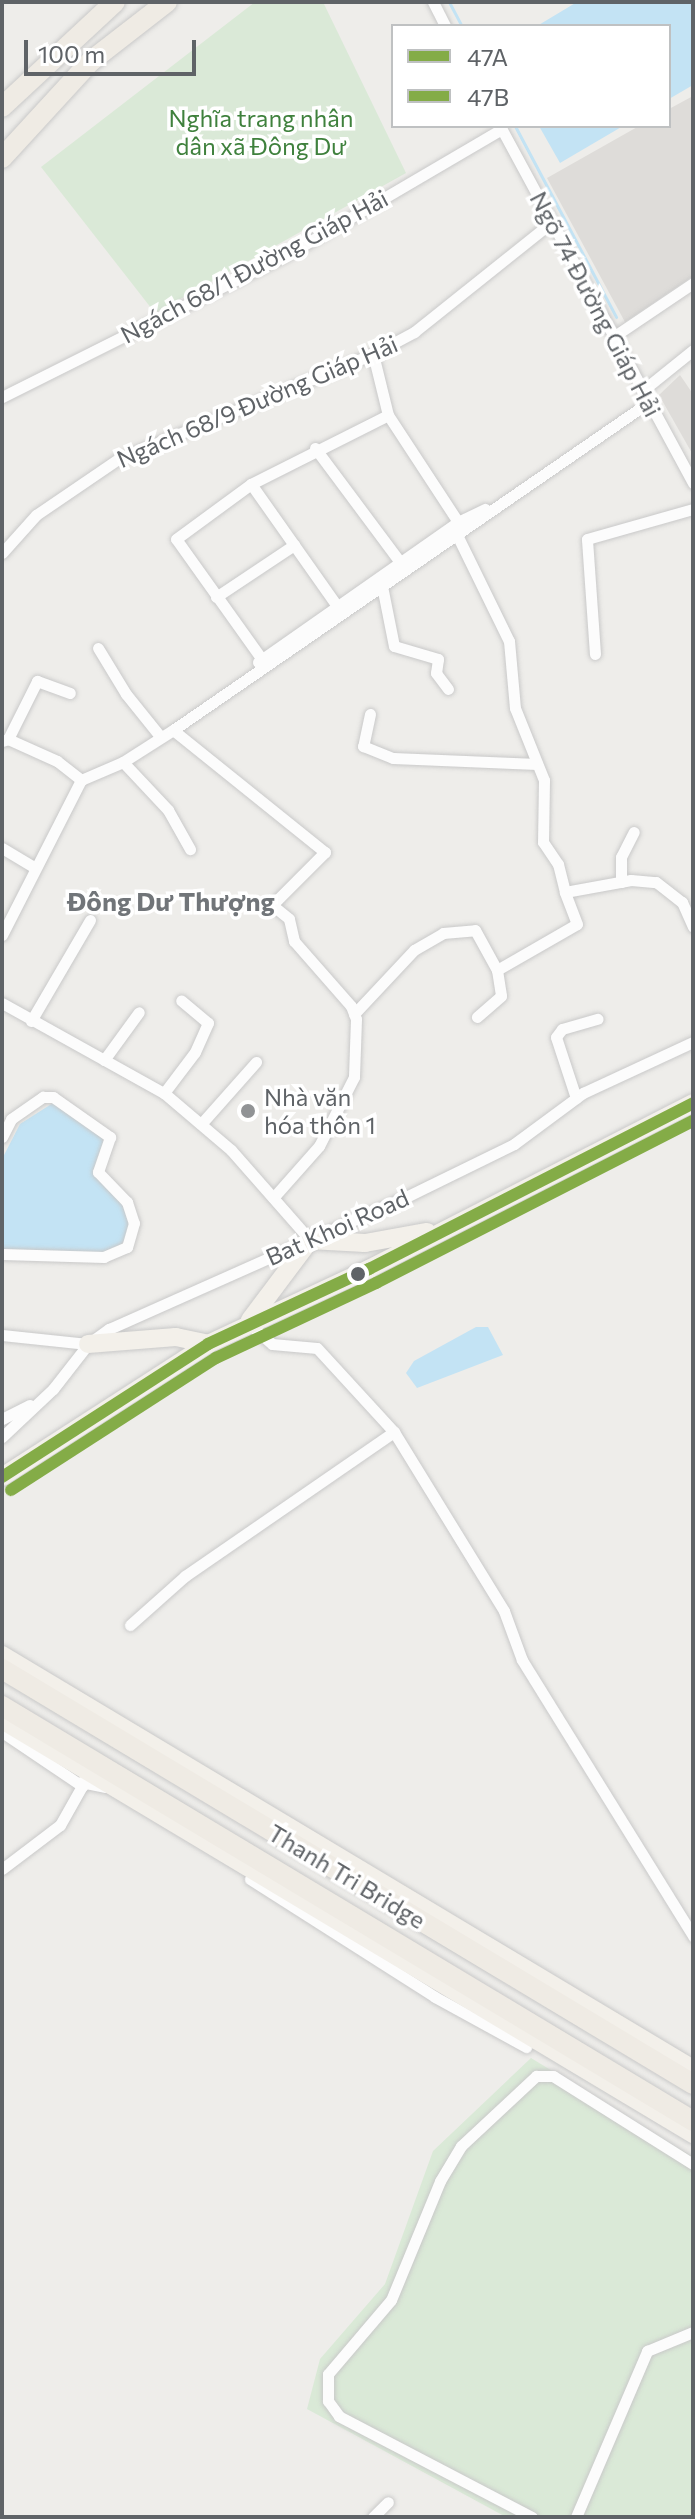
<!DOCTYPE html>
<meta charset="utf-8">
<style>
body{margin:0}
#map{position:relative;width:695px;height:2519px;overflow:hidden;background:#eeedea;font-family:Commissioner,sans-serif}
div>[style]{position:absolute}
.education>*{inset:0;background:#dedcd9}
.green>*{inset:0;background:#dae9d7}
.water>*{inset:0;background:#c3e3f4}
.stream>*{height:3px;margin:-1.5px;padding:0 1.5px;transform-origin:1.5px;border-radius:1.5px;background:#c3e3f4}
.roads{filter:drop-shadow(0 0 2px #c9c9c9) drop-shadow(0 0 2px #c9c9c9)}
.street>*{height:11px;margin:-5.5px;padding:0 5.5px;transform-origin:5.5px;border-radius:5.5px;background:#fcfcfc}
.primary>*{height:18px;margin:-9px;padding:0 9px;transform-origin:9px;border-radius:9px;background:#f3f0ea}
.highway>*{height:20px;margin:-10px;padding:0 10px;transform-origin:10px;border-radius:10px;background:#efebe4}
.bus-1>*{height:12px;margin:-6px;padding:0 6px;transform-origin:6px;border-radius:6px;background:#84ac47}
.bus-2>*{height:12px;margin:-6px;padding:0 6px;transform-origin:6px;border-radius:6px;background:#84ac47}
.dots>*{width:22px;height:22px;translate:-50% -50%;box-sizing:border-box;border:4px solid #fff;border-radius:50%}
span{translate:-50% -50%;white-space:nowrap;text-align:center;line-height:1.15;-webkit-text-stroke:7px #fff;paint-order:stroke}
.park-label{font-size:24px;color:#3f813d}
.street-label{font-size:24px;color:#5f6367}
.poi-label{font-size:24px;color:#5f6367}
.left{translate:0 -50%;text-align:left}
.neighbourhood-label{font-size:26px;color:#717579;font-weight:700}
.frame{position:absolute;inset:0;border:4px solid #5f6367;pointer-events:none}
.legend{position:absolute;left:391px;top:24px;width:280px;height:104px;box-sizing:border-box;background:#fff;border:2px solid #bfc1c2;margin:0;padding:10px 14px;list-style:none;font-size:24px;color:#5f6367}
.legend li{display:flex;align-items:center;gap:16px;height:40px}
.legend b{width:40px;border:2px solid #bfc1c2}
.scale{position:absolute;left:24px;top:40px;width:172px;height:36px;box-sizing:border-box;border:4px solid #5f6367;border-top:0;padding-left:10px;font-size:24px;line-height:28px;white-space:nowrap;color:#5f6367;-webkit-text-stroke:6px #fff;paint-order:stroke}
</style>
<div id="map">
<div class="education">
<i style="clip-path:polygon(693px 96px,693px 276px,625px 322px,547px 178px,639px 126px,669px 126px,669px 109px)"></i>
<i style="clip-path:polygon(680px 375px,693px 394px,693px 455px,659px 395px)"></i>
</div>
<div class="green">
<i style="clip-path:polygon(255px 2px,323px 2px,406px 173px,155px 313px,41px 167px)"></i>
<i style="clip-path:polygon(531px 2058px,693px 2157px,693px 2517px,506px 2517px,307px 2409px,320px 2359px,385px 2284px,433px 2151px)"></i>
</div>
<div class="water">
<i style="clip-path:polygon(577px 2px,693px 2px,693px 85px,669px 99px,669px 26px,537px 26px)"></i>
<i style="clip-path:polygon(539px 126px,623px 126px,560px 163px)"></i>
<i style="clip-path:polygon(53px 1103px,104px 1139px,93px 1171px,126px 1208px,131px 1231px,121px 1245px,102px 1254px,2px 1249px,2px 1159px,20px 1124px)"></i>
<i style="clip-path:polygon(476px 1327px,488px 1327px,503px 1355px,417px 1388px,406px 1373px,414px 1361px)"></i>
</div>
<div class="stream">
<i style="left:449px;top:2px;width:27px;rotate:62deg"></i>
<i style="left:515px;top:126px;width:216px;rotate:62.1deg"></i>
</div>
<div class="roads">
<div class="street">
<i style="left:433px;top:2px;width:27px;rotate:63deg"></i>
<i style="left:500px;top:126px;width:406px;rotate:61.6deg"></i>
<i style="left:613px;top:337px;width:97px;rotate:-34deg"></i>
<i style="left:373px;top:354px;width:63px;rotate:76.2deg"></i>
<i style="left:388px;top:415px;width:128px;rotate:56.8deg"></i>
<i style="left:642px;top:391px;width:65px;rotate:-38.8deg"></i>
<i style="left:2px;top:397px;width:324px;rotate:-26.6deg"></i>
<i style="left:292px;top:252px;width:243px;rotate:-30.4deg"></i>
<i style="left:315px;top:448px;width:142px;rotate:53.3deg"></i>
<i style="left:251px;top:484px;width:149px;rotate:54.8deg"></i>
<i style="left:457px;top:535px;width:118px;rotate:63.9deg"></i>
<i style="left:509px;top:641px;width:67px;rotate:84.9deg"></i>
<i style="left:515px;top:708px;width:78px;rotate:68.1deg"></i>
<i style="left:544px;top:780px;width:62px;rotate:90.9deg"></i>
<i style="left:543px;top:842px;width:27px;rotate:56deg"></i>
<i style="left:558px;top:864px;width:29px;rotate:76deg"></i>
<i style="left:565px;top:892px;width:67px;rotate:-10.3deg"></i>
<i style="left:631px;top:880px;width:25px;rotate:5deg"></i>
<i style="left:656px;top:882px;width:33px;rotate:38deg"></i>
<i style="left:682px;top:902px;width:27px;rotate:66deg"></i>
<i style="left:2px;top:553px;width:51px;rotate:-48.2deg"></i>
<i style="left:36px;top:515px;width:99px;rotate:-34.3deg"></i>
<i style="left:118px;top:459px;width:276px;rotate:-22.4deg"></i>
<i style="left:373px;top:354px;width:47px;rotate:-28.2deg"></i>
<i style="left:414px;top:332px;width:176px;rotate:-38.6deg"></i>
<i style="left:382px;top:586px;width:61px;rotate:78.7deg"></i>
<i style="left:394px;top:646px;width:46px;rotate:16.5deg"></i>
<i style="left:438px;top:659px;width:14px;rotate:98deg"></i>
<i style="left:436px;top:673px;width:20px;rotate:53deg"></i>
<i style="left:216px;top:597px;width:94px;rotate:-33.7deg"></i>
<i style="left:98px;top:648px;width:54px;rotate:58.7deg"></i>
<i style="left:126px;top:694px;width:53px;rotate:51.2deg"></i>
<i style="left:595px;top:654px;width:115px;rotate:-94deg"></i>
<i style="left:587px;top:539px;width:110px;rotate:-15.8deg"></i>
<i style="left:261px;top:658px;width:146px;rotate:-125.5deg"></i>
<i style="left:176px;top:539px;width:93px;rotate:-36.3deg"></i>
<i style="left:251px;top:484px;width:153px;rotate:-26.7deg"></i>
<i style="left:258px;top:662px;width:244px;rotate:-35deg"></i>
<i style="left:458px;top:522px;width:30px;rotate:-26deg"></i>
<i style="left:370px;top:714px;width:33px;rotate:102deg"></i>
<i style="left:363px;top:746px;width:32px;rotate:22deg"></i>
<i style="left:393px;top:758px;width:144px;rotate:2.4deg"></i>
<i style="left:173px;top:730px;width:195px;rotate:38.8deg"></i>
<i style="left:325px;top:852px;width:75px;rotate:135deg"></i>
<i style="left:272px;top:905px;width:22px;rotate:39deg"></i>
<i style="left:289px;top:919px;width:23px;rotate:77deg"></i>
<i style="left:294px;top:941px;width:86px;rotate:48.8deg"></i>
<i style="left:351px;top:1006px;width:14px;rotate:69deg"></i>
<i style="left:356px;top:1019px;width:58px;rotate:92deg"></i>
<i style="left:354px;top:1077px;width:77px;rotate:116.9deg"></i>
<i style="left:319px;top:1146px;width:69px;rotate:131.5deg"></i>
<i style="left:8px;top:739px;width:54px;rotate:24.2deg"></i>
<i style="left:57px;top:761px;width:31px;rotate:38deg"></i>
<i style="left:2px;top:741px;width:6px;rotate:-18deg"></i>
<i style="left:8px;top:739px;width:65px;rotate:-63.4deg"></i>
<i style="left:37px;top:681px;width:35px;rotate:20deg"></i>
<i style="left:123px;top:762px;width:66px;rotate:46.8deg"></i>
<i style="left:168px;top:810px;width:45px;rotate:60.6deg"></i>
<i style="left:2px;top:848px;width:37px;rotate:31deg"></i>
<i style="left:621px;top:882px;width:25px;rotate:-90deg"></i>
<i style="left:621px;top:857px;width:28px;rotate:-63deg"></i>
<i style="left:2px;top:935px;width:174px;rotate:-63deg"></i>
<i style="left:81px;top:780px;width:46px;rotate:-23.2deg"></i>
<i style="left:123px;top:762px;width:59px;rotate:-32.6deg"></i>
<i style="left:173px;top:730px;width:578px;rotate:-34.57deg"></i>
<i style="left:497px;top:970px;width:92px;rotate:-29.9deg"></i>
<i style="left:577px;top:924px;width:34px;rotate:-111deg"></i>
<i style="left:2px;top:1003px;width:185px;rotate:29.1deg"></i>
<i style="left:164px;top:1093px;width:88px;rotate:40.4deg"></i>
<i style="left:231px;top:1150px;width:120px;rotate:48.7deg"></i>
<i style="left:354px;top:1014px;width:88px;rotate:-46.8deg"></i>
<i style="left:414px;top:950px;width:34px;rotate:-30deg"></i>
<i style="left:443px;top:933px;width:32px;rotate:-5deg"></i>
<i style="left:475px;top:930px;width:46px;rotate:61.2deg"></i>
<i style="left:497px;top:970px;width:26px;rotate:81deg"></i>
<i style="left:501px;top:996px;width:32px;rotate:139deg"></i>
<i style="left:31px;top:1021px;width:117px;rotate:-59.7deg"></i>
<i style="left:104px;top:1060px;width:59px;rotate:-53.9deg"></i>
<i style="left:164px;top:1093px;width:51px;rotate:-52.9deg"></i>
<i style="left:195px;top:1052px;width:32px;rotate:-66deg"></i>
<i style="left:208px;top:1023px;width:35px;rotate:-140deg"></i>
<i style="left:576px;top:1098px;width:64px;rotate:-108.2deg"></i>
<i style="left:556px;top:1037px;width:10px;rotate:-53deg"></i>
<i style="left:562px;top:1029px;width:37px;rotate:-16deg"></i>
<i style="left:201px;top:1124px;width:83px;rotate:-48.4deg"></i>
<i style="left:2px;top:1137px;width:20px;rotate:-63deg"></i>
<i style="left:11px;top:1119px;width:39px;rotate:-35deg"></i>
<i style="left:43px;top:1097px;width:10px"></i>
<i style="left:53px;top:1097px;width:70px;rotate:35.1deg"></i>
<i style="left:110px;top:1137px;width:37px;rotate:109deg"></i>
<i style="left:98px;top:1172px;width:42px;rotate:46deg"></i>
<i style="left:127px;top:1202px;width:22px;rotate:72deg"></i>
<i style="left:134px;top:1223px;width:25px;rotate:106deg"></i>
<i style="left:127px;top:1247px;width:25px;rotate:157deg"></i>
<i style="left:104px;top:1257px;width:102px;rotate:-178.3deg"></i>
<i style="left:248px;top:1323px;width:32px;rotate:41deg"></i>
<i style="left:272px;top:1344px;width:45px;rotate:5.1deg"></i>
<i style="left:317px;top:1348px;width:114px;rotate:47.5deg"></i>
<i style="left:394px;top:1432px;width:210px;rotate:58.4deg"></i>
<i style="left:504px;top:1611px;width:52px;rotate:69.8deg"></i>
<i style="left:522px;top:1660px;width:325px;rotate:58.2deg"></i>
<i style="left:2px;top:1335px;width:86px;rotate:6deg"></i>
<i style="left:2px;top:1419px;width:31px;rotate:-27deg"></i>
<i style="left:2px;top:1437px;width:70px;rotate:-43.3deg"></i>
<i style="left:53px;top:1389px;width:57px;rotate:-52.1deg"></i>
<i style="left:88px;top:1344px;width:26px;rotate:-36deg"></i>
<i style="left:109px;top:1329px;width:327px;rotate:-24deg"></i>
<i style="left:408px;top:1196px;width:118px;rotate:-26.1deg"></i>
<i style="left:514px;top:1144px;width:86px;rotate:-36.5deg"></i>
<i style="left:583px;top:1093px;width:121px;rotate:-24.9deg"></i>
<i style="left:130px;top:1625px;width:74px;rotate:-41.7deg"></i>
<i style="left:185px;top:1576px;width:254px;rotate:-34.6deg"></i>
<i style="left:2px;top:1732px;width:97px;rotate:34deg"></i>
<i style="left:82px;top:1786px;width:45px;rotate:119.4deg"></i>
<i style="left:60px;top:1825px;width:73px;rotate:142.8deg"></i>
<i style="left:81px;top:1782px;width:24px;rotate:12deg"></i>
<i style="left:250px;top:1879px;width:219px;rotate:32.5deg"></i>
<i style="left:435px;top:1997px;width:104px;rotate:28.8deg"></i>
<i style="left:373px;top:2517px;width:21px;rotate:-45deg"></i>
<i style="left:532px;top:2517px;width:218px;rotate:-152.4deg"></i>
<i style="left:339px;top:2416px;width:19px;rotate:-126deg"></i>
<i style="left:328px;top:2401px;width:27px;rotate:-90deg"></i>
<i style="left:328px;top:2374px;width:97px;rotate:-49.6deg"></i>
<i style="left:391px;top:2300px;width:129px;rotate:-67.6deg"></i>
<i style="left:440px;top:2181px;width:41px;rotate:-59deg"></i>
<i style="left:461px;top:2146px;width:103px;rotate:-43deg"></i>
<i style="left:536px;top:2076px;width:17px"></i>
<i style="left:553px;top:2076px;width:165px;rotate:32.2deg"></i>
<i style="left:576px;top:2517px;width:181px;rotate:-66.8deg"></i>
<i style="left:647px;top:2351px;width:50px;rotate:-22.4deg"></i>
</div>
<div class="primary">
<i style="left:250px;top:1320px;width:100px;rotate:-53.1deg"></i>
<i style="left:310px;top:1240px;width:55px;rotate:3.1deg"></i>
<i style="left:365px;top:1243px;width:63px;rotate:-10.1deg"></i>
<i style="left:88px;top:1344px;width:88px;rotate:-4.5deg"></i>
<i style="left:176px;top:1337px;width:33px;rotate:12deg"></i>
<i style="left:2px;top:1477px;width:245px;rotate:-32.8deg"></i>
<i style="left:208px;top:1344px;width:178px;rotate:-25deg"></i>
<i style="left:369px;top:1269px;width:364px;rotate:-27.1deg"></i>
<i style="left:2px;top:1655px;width:806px;rotate:30.93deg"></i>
<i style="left:2px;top:1720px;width:806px;rotate:30.93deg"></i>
</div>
<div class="highway">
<i style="left:2px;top:107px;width:154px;rotate:-42.9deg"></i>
<i style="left:2px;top:158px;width:132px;rotate:-47.5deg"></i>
<i style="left:91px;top:61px;width:96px;rotate:-37.8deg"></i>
<i style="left:2px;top:1669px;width:806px;rotate:30.99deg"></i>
<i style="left:2px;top:1706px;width:806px;rotate:30.99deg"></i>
</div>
</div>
<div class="bus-1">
<i style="left:2px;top:1477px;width:245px;rotate:-32.8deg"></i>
<i style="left:208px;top:1344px;width:178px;rotate:-25deg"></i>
<i style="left:369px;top:1269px;width:364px;rotate:-27.1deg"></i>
</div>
<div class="bus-2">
<i style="left:11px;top:1490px;width:244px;rotate:-32.8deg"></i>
<i style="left:216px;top:1358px;width:177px;rotate:-25.1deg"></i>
<i style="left:376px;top:1283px;width:356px;rotate:-27.1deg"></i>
</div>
<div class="dots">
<i style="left:248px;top:1111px;background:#919395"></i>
<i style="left:358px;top:1274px;background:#5f6367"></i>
</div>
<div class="park-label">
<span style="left:261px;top:132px">Nghĩa trang nhân<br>dân xã Đông Dư</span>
</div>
<div class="street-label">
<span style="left:254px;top:266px;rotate:-28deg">Ngách 68/1 Đường Giáp Hải</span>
<span style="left:596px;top:304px;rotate:62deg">Ngõ 74 Đường Giáp Hải</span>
<span style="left:257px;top:401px;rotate:-23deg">Ngách 68/9 Đường Giáp Hải</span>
<span style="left:337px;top:1227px;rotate:-24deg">Bat Khoi Road</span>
<span style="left:347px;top:1876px;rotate:31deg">Thanh Tri Bridge</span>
</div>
<div class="poi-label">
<span class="left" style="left:264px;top:1111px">Nhà văn<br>hóa thôn 1</span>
</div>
<div class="neighbourhood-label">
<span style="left:171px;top:901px">Đông Dư Thượng</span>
</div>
<div class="frame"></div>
<ul class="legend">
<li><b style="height:10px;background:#84ac47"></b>47A</li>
<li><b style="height:10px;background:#84ac47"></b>47B</li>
</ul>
<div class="scale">100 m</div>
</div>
